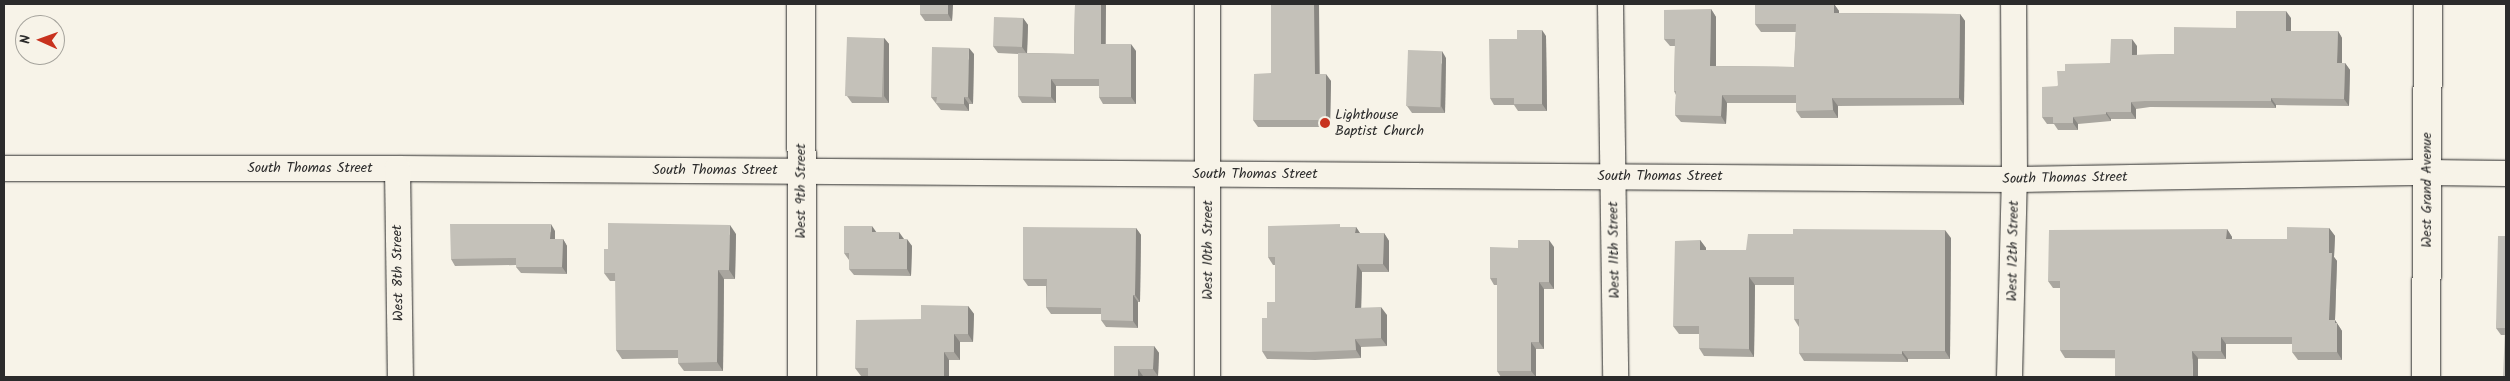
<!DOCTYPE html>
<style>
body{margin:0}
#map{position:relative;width:2510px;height:381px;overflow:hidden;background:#f7f3e8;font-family:Kalam,sans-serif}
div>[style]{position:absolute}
.roads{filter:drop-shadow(0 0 1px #2b2b2b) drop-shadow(0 0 1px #2b2b2b)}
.street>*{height:25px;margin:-12.5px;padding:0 12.5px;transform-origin:12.5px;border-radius:12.5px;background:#f7f3e8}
.secondary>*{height:28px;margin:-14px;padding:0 14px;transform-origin:14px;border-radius:14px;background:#f7f3e8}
.wall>*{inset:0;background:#a9a69f}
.shaded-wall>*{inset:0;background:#898782;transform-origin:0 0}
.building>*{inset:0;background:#c4c1b9;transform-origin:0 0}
.dots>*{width:14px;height:14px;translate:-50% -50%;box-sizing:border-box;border:2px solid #f7f3e8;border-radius:50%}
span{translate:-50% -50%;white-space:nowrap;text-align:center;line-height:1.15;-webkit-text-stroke:4px #f7f3e8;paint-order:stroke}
.poi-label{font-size:14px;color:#2b2b2b}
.left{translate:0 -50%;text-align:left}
.street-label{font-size:14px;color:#2b2b2b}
.frame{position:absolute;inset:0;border:5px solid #2b2b2b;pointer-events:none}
.north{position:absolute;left:15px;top:15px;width:50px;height:50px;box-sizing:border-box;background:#f7f3e8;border:1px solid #a5a39c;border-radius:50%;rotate:272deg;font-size:14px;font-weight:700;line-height:20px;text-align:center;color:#2b2b2b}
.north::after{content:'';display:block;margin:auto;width:18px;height:22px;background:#c8321e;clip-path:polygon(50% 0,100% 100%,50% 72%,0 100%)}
</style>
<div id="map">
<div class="roads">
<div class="street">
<i style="left:1610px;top:4px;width:373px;rotate:89.2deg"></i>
<i style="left:4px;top:168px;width:393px"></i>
<i style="left:397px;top:168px;width:1617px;rotate:0.39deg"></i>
<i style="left:2014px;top:179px;width:413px;rotate:-1deg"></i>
<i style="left:2427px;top:172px;width:79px;rotate:0.7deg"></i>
<i style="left:397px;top:168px;width:209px;rotate:89.2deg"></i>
<i style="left:1207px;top:377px;width:373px;rotate:-90deg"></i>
<i style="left:2009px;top:377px;width:198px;rotate:-88.6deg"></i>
<i style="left:2014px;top:179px;width:175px;rotate:-90.3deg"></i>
</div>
<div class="secondary">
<i style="left:801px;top:4px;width:373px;rotate:89.8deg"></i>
<i style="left:2426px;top:377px;width:373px;rotate:-89.7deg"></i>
</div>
</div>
<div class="wall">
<i style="clip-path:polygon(953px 4px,952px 21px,925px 21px,920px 14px)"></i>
<i style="clip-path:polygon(1075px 4px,1106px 4px,1106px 44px,1136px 51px,1136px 104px,1103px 104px,1099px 97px,1099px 86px,1056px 86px,1056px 103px,1022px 103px,1018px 96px,1018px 54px,998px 53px,993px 46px,1023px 18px,1028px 25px,1027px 53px,1074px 54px)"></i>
<i style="clip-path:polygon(1271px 4px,1319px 4px,1320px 74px,1331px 81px,1330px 127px,1258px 127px,1253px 120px,1271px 73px)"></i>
<i style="clip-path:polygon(1758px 4px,1834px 4px,1839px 11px,1839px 13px,1960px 14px,1965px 21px,1964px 105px,1838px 106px,1838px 118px,1801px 118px,1796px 111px,1796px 103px,1727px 103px,1726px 124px,1681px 122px,1675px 115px,1676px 95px,1674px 91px,1675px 46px,1670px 46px,1664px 39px,1711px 9px,1716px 17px,1716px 66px,1794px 67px,1796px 32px,1761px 32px,1755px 24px)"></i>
<i style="clip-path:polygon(2291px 18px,2291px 31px,2338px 31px,2342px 38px,2342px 63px,2345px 63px,2350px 70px,2349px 106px,2276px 105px,2276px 108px,2150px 107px,2136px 109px,2136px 119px,2111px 119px,2111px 121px,2078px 124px,2078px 130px,2058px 130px,2054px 124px,2047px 124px,2042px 117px,2065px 71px,2110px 63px,2137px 46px,2137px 55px,2174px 54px,2236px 28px)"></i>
<i style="clip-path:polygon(1546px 36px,1547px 111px,1518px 111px,1514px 105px,1494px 105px,1490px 98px,1517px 39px)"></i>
<i style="clip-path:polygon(884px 38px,889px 44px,889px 103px,852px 103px,847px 96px)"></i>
<i style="clip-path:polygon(974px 54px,973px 104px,969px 104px,969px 111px,941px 110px,931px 97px)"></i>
<i style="clip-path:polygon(1446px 58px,1445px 113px,1412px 113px,1407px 106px)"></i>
<i style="clip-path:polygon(1342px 227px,1356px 227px,1360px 233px,1384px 233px,1389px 241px,1389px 272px,1362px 272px,1361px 308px,1387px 315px,1387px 346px,1361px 347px,1361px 358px,1315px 360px,1267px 359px,1262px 351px,1267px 318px,1275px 302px,1275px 265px,1273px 265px,1268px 257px)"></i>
<i style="clip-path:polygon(1136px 228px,1141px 235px,1140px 302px,1138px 302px,1138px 328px,1106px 327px,1101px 320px,1101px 314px,1051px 314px,1046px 307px,1046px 286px,1028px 286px,1023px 279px)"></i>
<i style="clip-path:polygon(2329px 228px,2335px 236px,2334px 257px,2337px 261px,2335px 320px,2342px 331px,2342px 360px,2298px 360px,2292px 352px,2292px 344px,2226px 344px,2226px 359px,2065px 358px,2060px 350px,2060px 288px,2053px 288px,2048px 281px,2227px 229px,2232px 237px,2232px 239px,2287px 239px)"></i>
<i style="clip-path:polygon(555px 231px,555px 239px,563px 239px,567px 246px,567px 274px,521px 273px,516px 267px,516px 265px,455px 266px,451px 259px)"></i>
<i style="clip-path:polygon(876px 232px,904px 239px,912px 246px,911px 276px,854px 275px,849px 269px,849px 260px,844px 253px)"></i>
<i style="clip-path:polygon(736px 234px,735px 279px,724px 279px,723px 371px,684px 371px,678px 363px,678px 358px,622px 359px,616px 350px,616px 281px,610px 281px,604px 273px,608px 249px)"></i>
<i style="clip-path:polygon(2506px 236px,2505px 335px,2501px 335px,2496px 328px)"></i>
<i style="clip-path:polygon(1951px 238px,1950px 359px,1908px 359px,1908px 362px,1804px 361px,1799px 353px,1799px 327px,1794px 319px,1794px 285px,1755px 285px,1754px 357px,1704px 356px,1699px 348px,1699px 334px,1679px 334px,1673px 326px,1700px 240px,1706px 248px,1706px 250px,1746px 250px)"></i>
<i style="clip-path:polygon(1554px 247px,1554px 289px,1544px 289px,1544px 349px,1536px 349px,1536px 377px,1501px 377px,1497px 371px,1497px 285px,1494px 285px,1490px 278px,1518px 248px)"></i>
<i style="clip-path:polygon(968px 306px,974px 314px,973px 342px,960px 342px,960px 360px,949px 360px,868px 376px,861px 376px,855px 368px)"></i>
<i style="clip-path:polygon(1154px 346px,1159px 353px,1158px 376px,1114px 377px)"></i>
</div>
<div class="shaded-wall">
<i style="clip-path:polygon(948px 4px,953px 4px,952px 21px,948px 14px)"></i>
<i style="clip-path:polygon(1101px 4px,1106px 4px,1105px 51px,1101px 44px)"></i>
<i style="left:1314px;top:4px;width:5px;height:70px"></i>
<i style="clip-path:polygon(1834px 4px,1839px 11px,1839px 21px,1834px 13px)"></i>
<i style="clip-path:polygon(1711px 9px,1716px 17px,1716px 74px,1710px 66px)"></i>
<i style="clip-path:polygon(2286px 11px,2291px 18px,2291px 38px,2286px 31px)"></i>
<i style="clip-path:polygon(1960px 14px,1965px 21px,1964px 105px,1959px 98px)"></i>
<i style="clip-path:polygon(1023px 18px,1028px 25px,1027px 54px,1022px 47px)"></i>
<i style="clip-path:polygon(1542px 30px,1546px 36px,1547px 111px,1542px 104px)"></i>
<i style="clip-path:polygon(2338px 31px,2342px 38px,2342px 70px,2337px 63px)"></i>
<i style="clip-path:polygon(884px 38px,889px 44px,889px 103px,884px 96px)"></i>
<i style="clip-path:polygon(2132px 39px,2137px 46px,2137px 62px,2132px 55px)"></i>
<i style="clip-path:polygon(1131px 44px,1136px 51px,1136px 104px,1131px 97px)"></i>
<i style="clip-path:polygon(969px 48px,974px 54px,973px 104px,968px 97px)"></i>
<i style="clip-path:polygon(1442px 51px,1446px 58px,1445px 113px,1441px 106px)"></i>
<i style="clip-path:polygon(2345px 63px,2350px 70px,2349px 106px,2344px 99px)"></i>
<i style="clip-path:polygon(1326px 74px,1331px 81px,1330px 127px,1326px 120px)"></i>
<i style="clip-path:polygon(1051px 79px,1056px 86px,1056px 103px,1051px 97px)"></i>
<i style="clip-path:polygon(1722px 95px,1727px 103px,1726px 124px,1721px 116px)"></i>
<i style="clip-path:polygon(964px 97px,969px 104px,969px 111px,964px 104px)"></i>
<i style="clip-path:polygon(1832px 98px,1838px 106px,1838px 118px,1833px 110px)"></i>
<i style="clip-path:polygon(2271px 98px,2276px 105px,2276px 108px,2271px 101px)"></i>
<i style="clip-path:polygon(2131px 102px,2136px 109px,2136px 119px,2131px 112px)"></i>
<i style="clip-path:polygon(2106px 112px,2111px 119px,2111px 121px,2106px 114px)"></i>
<i style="clip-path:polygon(2073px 117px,2078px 124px,2078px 130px,2073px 123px)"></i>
<i style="clip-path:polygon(551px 224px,555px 231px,555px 246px,550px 239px)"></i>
<i style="clip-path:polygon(730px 225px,736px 234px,735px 279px,729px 270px)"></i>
<i style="clip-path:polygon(872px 226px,877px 233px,872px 232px)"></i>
<i style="clip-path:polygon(1356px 227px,1361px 235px,1355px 233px)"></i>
<i style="clip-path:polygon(1136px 228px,1141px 235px,1140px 302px,1135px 295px)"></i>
<i style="clip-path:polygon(2329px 228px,2335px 236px,2334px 257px,2337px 261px,2335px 320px,2342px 331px,2342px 360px,2337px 352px,2329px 320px)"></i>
<i style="clip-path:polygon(2227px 229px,2232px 237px,2232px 246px,2226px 239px)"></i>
<i style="clip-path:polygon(1945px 230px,1951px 238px,1950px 359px,1945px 351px)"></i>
<i style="clip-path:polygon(899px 232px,904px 239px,899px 239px)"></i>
<i style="clip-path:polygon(1384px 233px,1389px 241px,1389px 272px,1383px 264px)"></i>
<i style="clip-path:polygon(563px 239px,567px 246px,567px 274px,562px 267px)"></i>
<i style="clip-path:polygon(907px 239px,912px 246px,911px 276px,907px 269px)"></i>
<i style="clip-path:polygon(1549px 240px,1554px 247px,1554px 289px,1549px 282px)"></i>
<i style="clip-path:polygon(1700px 240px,1706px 248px,1706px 258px,1700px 250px)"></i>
<i style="clip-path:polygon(1357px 264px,1362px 272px,1361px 316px,1355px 308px)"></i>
<i style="clip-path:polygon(718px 270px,724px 279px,723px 371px,717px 362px)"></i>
<i style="clip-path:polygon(1749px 277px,1755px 285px,1754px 357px,1749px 349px)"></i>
<i style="clip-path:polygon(1539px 282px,1544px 289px,1544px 349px,1539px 342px)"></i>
<i style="clip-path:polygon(1133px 295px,1138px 302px,1138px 328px,1133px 321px)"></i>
<i style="clip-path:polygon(968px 306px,974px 314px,973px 342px,968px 334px)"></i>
<i style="clip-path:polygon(1381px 307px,1387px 315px,1387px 346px,1381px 338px)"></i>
<i style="clip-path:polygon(954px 334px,960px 342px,960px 360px,954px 352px)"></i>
<i style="clip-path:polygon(2221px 337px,2226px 344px,2226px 359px,2221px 351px)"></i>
<i style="clip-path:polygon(1355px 339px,1361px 347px,1361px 358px,1356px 350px)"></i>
<i style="clip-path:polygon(1531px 342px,1536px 349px,1536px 377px,1531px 371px)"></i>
<i style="clip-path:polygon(1154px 346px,1159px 353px,1158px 376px,1153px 369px)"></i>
<i style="clip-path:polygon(1902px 351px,1908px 359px,1908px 362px,1902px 354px)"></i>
<i style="clip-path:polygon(2192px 351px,2198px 358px,2198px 377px,2193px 377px)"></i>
<i style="clip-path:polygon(944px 352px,949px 360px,949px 377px,944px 377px)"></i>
<i style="clip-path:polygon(1138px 369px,1143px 376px,1143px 377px,1138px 377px)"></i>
</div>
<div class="building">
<i style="left:920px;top:4px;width:28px;height:10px"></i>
<i style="clip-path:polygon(1075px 4px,1101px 4px,1101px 44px,1131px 44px,1131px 97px,1099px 97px,1099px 79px,1051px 79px,1051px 97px,1018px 96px,1018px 53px,1074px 54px)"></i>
<i style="clip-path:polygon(1271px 4px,1314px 4px,1315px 74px,1326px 74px,1326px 120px,1253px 120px,1254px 74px,1271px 73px)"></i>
<i style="clip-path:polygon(1758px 4px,1834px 4px,1834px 13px,1960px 14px,1959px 98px,1832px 98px,1833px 110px,1796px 111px,1796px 95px,1722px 95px,1721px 116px,1675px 115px,1676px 91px,1674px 91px,1675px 39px,1664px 39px,1664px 10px,1711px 9px,1710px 66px,1794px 67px,1796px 24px,1755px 24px,1755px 5px,1758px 5px)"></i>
<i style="clip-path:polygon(2236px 11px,2286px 11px,2286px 31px,2338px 31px,2337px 63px,2345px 63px,2344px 99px,2271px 98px,2271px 101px,2145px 101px,2131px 102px,2131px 112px,2106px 112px,2106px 114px,2073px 117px,2073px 123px,2053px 123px,2053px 117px,2042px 117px,2042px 87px,2058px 86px,2057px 71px,2065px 71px,2065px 64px,2110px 63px,2111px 39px,2132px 39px,2132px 55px,2174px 54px,2174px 27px,2236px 28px)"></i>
<i style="left:994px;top:17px;width:29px;height:29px;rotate:2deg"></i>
<i style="clip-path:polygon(1517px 30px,1542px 30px,1542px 104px,1514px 104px,1514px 98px,1490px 98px,1489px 39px,1517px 39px)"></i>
<i style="left:847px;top:37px;width:37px;height:59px;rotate:2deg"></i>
<i style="clip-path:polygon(932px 47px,969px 48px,968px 97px,964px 97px,964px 104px,936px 103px,937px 97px,931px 97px)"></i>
<i style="left:1408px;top:50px;width:34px;height:56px;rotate:2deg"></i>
<i style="clip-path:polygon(608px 223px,730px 225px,729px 270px,718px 270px,717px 362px,678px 363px,678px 350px,616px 350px,615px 273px,604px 273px,604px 249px,608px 249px)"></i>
<i style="clip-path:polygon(450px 224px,551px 224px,550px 239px,563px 239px,562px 267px,516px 267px,516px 258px,451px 259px)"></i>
<i style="clip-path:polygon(1340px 224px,1340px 227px,1356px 227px,1355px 233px,1384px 233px,1383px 264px,1357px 264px,1355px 308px,1381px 307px,1381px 338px,1355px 339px,1356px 350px,1309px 352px,1262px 351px,1262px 318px,1267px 318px,1267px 302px,1275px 302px,1275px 257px,1268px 257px,1268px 226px)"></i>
<i style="clip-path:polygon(844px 226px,872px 226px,872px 232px,899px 232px,899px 239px,907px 239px,907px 269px,849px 269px,849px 253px,844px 253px)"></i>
<i style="clip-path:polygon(1023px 227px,1136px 228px,1135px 295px,1133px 295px,1133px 321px,1101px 320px,1101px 308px,1046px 307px,1047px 279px,1023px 279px)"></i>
<i style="clip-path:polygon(2287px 227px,2329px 228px,2329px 253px,2332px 253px,2329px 320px,2335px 320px,2335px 323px,2337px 323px,2337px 352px,2292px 352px,2292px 337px,2221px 337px,2221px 351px,2192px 351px,2193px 377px,2115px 377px,2115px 350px,2060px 350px,2060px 281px,2048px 281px,2049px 230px,2227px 229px,2226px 239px,2287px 239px)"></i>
<i style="clip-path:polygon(1793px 229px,1945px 230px,1945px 351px,1902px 351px,1902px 354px,1799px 353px,1799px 319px,1794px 319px,1794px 277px,1749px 277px,1749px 349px,1699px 348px,1699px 326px,1673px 326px,1675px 241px,1700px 240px,1700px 250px,1746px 250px,1748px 234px,1793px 234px)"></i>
<i style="clip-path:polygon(2498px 236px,2506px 236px,2506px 377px,2503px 377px,2505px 328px,2496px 328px)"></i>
<i style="clip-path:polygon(1518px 240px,1549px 240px,1549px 282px,1539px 282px,1539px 342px,1531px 342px,1531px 371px,1497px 371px,1497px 278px,1490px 278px,1490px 247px,1518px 248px)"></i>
<i style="clip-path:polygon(921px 305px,968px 306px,968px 334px,954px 334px,954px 352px,944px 352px,944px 377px,868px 377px,868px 368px,855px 368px,856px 320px,921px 319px)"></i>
<i style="clip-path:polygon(1114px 346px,1154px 346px,1153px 369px,1138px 369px,1138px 377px,1114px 377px)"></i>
</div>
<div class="dots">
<i style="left:1325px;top:123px;background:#c8321e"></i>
</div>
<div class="poi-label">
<span class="left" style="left:1335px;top:123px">Lighthouse<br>Baptist Church</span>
</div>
<div class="street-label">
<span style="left:310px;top:168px">South Thomas Street</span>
<span style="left:715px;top:170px">South Thomas Street</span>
<span style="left:1255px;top:174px">South Thomas Street</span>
<span style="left:1660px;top:176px">South Thomas Street</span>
<span style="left:2065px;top:178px;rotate:-1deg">South Thomas Street</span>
<span style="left:2427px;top:190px;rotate:-90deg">West Grand Avenue</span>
<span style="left:801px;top:191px;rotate:-90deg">West 9th Street</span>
<span style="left:1208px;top:250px;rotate:-90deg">West 10th Street</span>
<span style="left:1614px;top:250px;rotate:-91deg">West 11th Street</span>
<span style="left:2013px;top:251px;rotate:-89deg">West 12th Street</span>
<span style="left:398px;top:273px;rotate:-91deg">West 8th Street</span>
</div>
<div class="frame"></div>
<div class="north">N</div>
</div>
